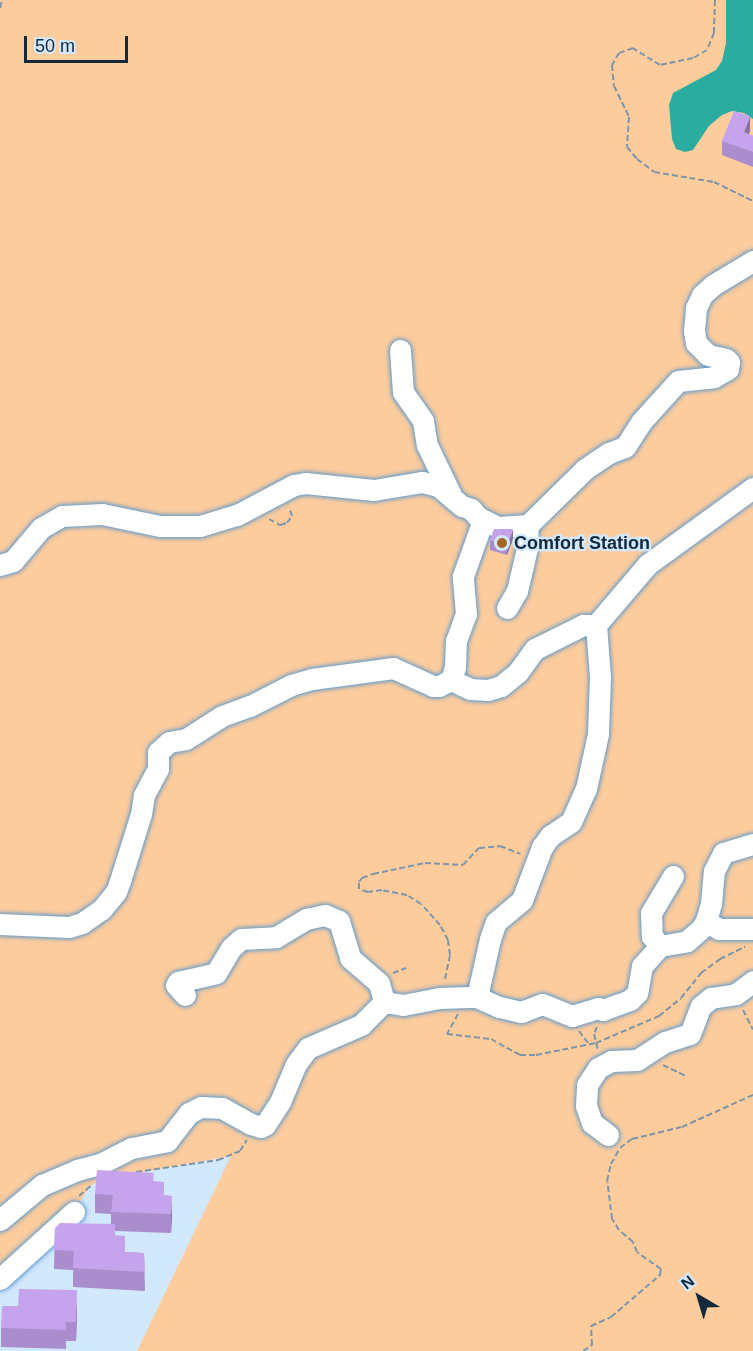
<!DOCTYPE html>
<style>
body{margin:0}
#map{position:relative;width:753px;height:1351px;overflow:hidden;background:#d2e8fd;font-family:Arial,sans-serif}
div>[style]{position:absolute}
.green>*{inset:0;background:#fccc9d}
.water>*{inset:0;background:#2baca0}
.path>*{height:2px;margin-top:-1px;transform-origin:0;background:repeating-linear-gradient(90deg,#7e95a9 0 6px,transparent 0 9px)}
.roads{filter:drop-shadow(0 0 2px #639bcc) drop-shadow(0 0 2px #639bcc)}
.minor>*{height:21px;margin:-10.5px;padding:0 10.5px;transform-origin:10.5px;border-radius:10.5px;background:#fff}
.wall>*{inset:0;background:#aa8dcc}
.shaded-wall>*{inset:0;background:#8b73a6}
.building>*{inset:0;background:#c6a4ed}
.dots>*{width:16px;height:16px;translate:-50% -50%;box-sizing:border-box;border:3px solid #d2e8fd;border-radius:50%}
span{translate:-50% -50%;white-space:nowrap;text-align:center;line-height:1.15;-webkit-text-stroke:4.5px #d2e8fd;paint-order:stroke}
.poi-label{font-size:18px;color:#132a3d;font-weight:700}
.left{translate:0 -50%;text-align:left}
.north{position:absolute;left:669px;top:1267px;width:60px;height:60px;-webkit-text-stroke:4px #d2e8fd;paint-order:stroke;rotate:322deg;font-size:16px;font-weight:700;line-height:24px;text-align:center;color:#132a3d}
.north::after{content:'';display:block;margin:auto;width:21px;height:27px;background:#132a3d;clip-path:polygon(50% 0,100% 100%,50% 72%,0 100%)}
.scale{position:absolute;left:24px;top:36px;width:104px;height:27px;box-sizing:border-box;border:3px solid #132a3d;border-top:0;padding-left:8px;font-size:18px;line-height:21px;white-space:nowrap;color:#132a3d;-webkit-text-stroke:4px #d2e8fd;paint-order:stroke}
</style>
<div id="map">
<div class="green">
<i style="clip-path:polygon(0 0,753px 0,753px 1351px,137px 1351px,231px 1156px,100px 1180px,89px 1187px,74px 1212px,0 1279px)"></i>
</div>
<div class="water">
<i style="clip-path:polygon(726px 0,753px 0,753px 119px,744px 113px,732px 111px,722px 115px,709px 126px,693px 150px,685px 152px,676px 149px,672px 139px,669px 105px,673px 93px,716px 70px,722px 61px,726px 43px)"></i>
</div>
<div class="path">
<i style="left:715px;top:0;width:33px;rotate:92deg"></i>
<i style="left:714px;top:33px;width:18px;rotate:112deg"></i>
<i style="left:707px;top:50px;width:16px;rotate:150deg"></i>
<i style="left:693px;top:58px;width:34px;rotate:168deg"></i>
<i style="left:660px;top:65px;width:32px;rotate:-148deg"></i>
<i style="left:633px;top:48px;width:15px;rotate:160deg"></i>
<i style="left:619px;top:53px;width:14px;rotate:120deg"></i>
<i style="left:612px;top:65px;width:21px;rotate:85deg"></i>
<i style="left:614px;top:86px;width:34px;rotate:64deg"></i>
<i style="left:629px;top:117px;width:30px;rotate:94deg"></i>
<i style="left:627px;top:147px;width:16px;rotate:50deg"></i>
<i style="left:637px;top:159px;width:21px;rotate:37deg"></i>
<i style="left:654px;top:172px;width:61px;rotate:9.5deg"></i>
<i style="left:714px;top:182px;width:43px;rotate:26deg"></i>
<i style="left:0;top:8px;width:8px;rotate:-76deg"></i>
<i style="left:269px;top:519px;width:13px;rotate:29deg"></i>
<i style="left:280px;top:525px;width:7px;rotate:-16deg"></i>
<i style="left:287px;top:523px;width:9px;rotate:-54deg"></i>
<i style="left:292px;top:516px;width:9px;rotate:-108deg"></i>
<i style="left:393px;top:973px;width:14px;rotate:-21deg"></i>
<i style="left:445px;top:979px;width:25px;rotate:-78deg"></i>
<i style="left:450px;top:955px;width:15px;rotate:-98deg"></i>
<i style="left:448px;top:940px;width:17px;rotate:-118deg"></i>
<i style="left:440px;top:925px;width:28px;rotate:-132deg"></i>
<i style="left:421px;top:904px;width:17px;rotate:-147deg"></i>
<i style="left:407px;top:895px;width:25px;rotate:-169deg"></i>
<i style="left:382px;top:890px;width:14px;rotate:172deg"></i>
<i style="left:368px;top:892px;width:9px;rotate:-162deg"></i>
<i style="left:359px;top:889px;width:7px;rotate:-90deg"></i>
<i style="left:359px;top:882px;width:5px;rotate:-53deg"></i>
<i style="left:362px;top:878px;width:12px;rotate:-20deg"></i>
<i style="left:373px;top:874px;width:53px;rotate:-11.9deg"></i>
<i style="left:425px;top:863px;width:38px;rotate:3deg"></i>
<i style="left:463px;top:865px;width:23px;rotate:-47deg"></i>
<i style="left:479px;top:848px;width:21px;rotate:-5deg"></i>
<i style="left:500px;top:846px;width:22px;rotate:21deg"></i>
<i style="left:743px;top:1010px;width:22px;rotate:63deg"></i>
<i style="left:458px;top:1014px;width:23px;rotate:119deg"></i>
<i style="left:447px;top:1034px;width:44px;rotate:6.5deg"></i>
<i style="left:491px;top:1039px;width:33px;rotate:29deg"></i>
<i style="left:520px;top:1055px;width:16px"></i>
<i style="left:536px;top:1055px;width:61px;rotate:-11.3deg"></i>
<i style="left:596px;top:1043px;width:69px;rotate:-23.2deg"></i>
<i style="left:659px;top:1016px;width:28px;rotate:-39deg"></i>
<i style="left:681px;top:998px;width:32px;rotate:-51deg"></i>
<i style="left:701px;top:973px;width:24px;rotate:-36deg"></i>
<i style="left:720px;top:959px;width:28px;rotate:-26deg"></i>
<i style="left:597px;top:1027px;width:8px;rotate:113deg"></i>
<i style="left:594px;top:1034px;width:16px;rotate:76deg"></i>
<i style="left:579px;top:1031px;width:15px;rotate:53deg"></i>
<i style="left:663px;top:1065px;width:25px;rotate:26deg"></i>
<i style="left:136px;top:1172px;width:83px;rotate:-8.3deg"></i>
<i style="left:218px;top:1160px;width:24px;rotate:-22deg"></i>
<i style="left:240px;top:1151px;width:13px;rotate:-58deg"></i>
<i style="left:79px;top:1196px;width:18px;rotate:-41deg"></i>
<i style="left:583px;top:1351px;width:11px;rotate:-34deg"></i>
<i style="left:592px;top:1345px;width:19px;rotate:-93deg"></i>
<i style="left:591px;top:1326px;width:22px;rotate:-24deg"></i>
<i style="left:611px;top:1317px;width:65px;rotate:-40.6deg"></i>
<i style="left:660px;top:1275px;width:6px;rotate:-81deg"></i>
<i style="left:661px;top:1269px;width:29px;rotate:-145deg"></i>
<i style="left:637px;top:1252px;width:11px;rotate:-112deg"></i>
<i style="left:633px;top:1242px;width:18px;rotate:-139deg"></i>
<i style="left:619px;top:1230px;width:13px;rotate:-122deg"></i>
<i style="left:612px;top:1219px;width:38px;rotate:-97deg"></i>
<i style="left:607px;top:1181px;width:17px;rotate:-77deg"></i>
<i style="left:611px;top:1164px;width:18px;rotate:-61deg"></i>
<i style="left:620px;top:1148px;width:15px;rotate:-37deg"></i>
<i style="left:632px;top:1139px;width:51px;rotate:-13.5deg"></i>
<i style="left:682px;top:1127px;width:78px;rotate:-24.3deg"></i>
</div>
<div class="roads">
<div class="minor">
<i style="left:400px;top:350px;width:42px;rotate:85.9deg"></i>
<i style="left:403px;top:392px;width:35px;rotate:55deg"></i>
<i style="left:423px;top:421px;width:24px;rotate:81deg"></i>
<i style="left:427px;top:445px;width:55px;rotate:64.4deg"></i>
<i style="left:0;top:565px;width:14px;rotate:-17deg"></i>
<i style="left:13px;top:561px;width:43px;rotate:-49.7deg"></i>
<i style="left:41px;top:528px;width:24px;rotate:-30deg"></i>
<i style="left:62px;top:516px;width:40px;rotate:-2.9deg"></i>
<i style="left:102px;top:514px;width:59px;rotate:11.7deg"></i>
<i style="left:160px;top:526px;width:40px"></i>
<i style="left:200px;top:526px;width:39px;rotate:-17deg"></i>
<i style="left:237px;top:515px;width:64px;rotate:-27.8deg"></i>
<i style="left:294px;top:485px;width:11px;rotate:-10deg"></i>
<i style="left:305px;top:483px;width:69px;rotate:5.8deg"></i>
<i style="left:374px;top:490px;width:49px;rotate:-9.5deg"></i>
<i style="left:422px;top:482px;width:16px;rotate:14deg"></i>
<i style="left:438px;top:486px;width:31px;rotate:40deg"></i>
<i style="left:462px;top:506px;width:9px;rotate:18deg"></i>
<i style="left:471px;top:509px;width:11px;rotate:49deg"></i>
<i style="left:478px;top:517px;width:22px;rotate:27deg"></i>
<i style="left:498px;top:527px;width:30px;rotate:-4deg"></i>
<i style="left:528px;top:525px;width:80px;rotate:-44.5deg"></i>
<i style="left:585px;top:469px;width:29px;rotate:-34deg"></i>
<i style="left:609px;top:453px;width:17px;rotate:-21deg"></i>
<i style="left:625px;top:447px;width:30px;rotate:-57deg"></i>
<i style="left:641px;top:422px;width:55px;rotate:-47.9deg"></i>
<i style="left:678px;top:381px;width:36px;rotate:-6deg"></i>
<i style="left:714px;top:377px;width:16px;rotate:-30deg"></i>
<i style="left:728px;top:369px;width:7px;rotate:-82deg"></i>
<i style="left:729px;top:362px;width:4px;rotate:-135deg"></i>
<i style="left:726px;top:359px;width:18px;rotate:-167deg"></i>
<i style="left:708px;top:355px;width:17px;rotate:-135deg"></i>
<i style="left:696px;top:343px;width:12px;rotate:-99deg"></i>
<i style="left:694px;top:331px;width:23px;rotate:-85deg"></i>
<i style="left:696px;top:308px;width:14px;rotate:-65deg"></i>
<i style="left:702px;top:295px;width:15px;rotate:-42deg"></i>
<i style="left:713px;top:285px;width:47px;rotate:-31deg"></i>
<i style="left:507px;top:608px;width:20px;rotate:-60deg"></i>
<i style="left:517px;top:591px;width:44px;rotate:-76.9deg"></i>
<i style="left:527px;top:548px;width:23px;rotate:-88deg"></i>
<i style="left:451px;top:680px;width:21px;rotate:25deg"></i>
<i style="left:470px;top:689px;width:18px;rotate:3deg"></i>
<i style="left:488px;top:690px;width:14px;rotate:-17deg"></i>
<i style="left:501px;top:686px;width:22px;rotate:-39deg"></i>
<i style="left:518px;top:672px;width:29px;rotate:-54deg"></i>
<i style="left:535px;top:649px;width:54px;rotate:-26.6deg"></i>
<i style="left:583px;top:625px;width:13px"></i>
<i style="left:673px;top:876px;width:43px;rotate:120.7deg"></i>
<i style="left:651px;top:913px;width:23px;rotate:88deg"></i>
<i style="left:652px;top:936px;width:13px;rotate:51deg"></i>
<i style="left:660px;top:946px;width:27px;rotate:-10deg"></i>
<i style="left:687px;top:941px;width:18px;rotate:-41deg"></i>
<i style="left:701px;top:929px;width:9px;rotate:-58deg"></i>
<i style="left:706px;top:921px;width:18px;rotate:-74deg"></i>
<i style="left:711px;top:904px;width:33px;rotate:-85deg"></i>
<i style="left:714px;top:871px;width:20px;rotate:-63deg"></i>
<i style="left:723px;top:853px;width:31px;rotate:-17deg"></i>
<i style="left:706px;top:921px;width:15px;rotate:32deg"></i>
<i style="left:719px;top:929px;width:34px"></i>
<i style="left:0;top:924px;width:69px;rotate:2.5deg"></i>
<i style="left:69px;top:927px;width:14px;rotate:-17deg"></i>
<i style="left:82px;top:923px;width:24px;rotate:-35deg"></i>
<i style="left:102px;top:909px;width:22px;rotate:-51deg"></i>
<i style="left:116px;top:892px;width:12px;rotate:-70deg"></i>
<i style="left:120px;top:881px;width:70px;rotate:-72.6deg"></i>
<i style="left:141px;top:814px;width:19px;rotate:-81deg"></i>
<i style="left:144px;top:795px;width:30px;rotate:-62deg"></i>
<i style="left:158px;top:769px;width:17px;rotate:-90deg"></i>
<i style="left:158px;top:752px;width:15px;rotate:-42deg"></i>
<i style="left:169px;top:742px;width:17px;rotate:-10deg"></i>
<i style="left:186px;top:739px;width:43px;rotate:-32.6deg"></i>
<i style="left:222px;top:716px;width:30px;rotate:-20deg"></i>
<i style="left:250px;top:706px;width:46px;rotate:-27.1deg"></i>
<i style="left:291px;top:685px;width:22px;rotate:-16deg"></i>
<i style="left:312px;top:679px;width:82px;rotate:-7.7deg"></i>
<i style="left:393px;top:668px;width:44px;rotate:24.2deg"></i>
<i style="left:433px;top:686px;width:6px"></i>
<i style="left:439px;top:686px;width:13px;rotate:-27deg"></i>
<i style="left:451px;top:680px;width:14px;rotate:-73deg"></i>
<i style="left:455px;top:667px;width:26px;rotate:-88deg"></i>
<i style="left:456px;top:641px;width:29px;rotate:-70deg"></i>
<i style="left:466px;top:614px;width:38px;rotate:-95deg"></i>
<i style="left:463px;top:576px;width:59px;rotate:-70.3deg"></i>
<i style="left:660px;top:946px;width:27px;rotate:132deg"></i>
<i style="left:642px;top:966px;width:27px;rotate:100deg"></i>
<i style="left:637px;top:993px;width:10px;rotate:135deg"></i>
<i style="left:630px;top:1000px;width:29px;rotate:160deg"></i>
<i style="left:603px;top:1010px;width:5px;rotate:-158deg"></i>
<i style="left:598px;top:1008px;width:27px;rotate:163deg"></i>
<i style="left:572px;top:1016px;width:32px;rotate:-158deg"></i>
<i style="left:542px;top:1004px;width:22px;rotate:159deg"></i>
<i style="left:521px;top:1012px;width:23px;rotate:-167deg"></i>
<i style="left:499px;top:1007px;width:24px;rotate:-156deg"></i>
<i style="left:477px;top:997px;width:59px;rotate:-77.4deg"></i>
<i style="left:490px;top:939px;width:18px;rotate:-71deg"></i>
<i style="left:496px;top:922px;width:34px;rotate:-40deg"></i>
<i style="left:522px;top:900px;width:57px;rotate:-69.3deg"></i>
<i style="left:542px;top:847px;width:14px;rotate:-54deg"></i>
<i style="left:550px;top:836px;width:25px;rotate:-34deg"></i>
<i style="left:571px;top:822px;width:36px;rotate:-66deg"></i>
<i style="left:586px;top:789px;width:56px;rotate:-77.7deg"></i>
<i style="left:598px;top:734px;width:57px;rotate:-88deg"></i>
<i style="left:600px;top:677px;width:52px;rotate:-94.4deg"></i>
<i style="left:596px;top:625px;width:80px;rotate:-49.6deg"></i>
<i style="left:648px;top:564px;width:130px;rotate:-35.9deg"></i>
<i style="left:185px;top:995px;width:13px;rotate:-132deg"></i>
<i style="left:176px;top:985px;width:4px;rotate:-56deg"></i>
<i style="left:178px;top:982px;width:39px;rotate:-13deg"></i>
<i style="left:216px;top:973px;width:29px;rotate:-59deg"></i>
<i style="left:231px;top:948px;width:13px;rotate:-42deg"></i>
<i style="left:241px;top:939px;width:35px;rotate:-3deg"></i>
<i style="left:276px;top:937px;width:35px;rotate:-31deg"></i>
<i style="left:306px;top:919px;width:19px;rotate:-12deg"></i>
<i style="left:325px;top:915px;width:15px;rotate:23deg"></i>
<i style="left:339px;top:921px;width:39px;rotate:73deg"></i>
<i style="left:350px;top:958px;width:38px;rotate:41deg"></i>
<i style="left:379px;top:983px;width:20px;rotate:75deg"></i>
<i style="left:608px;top:1135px;width:20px;rotate:-143deg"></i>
<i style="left:592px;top:1123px;width:18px;rotate:-109deg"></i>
<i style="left:586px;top:1106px;width:21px;rotate:-87deg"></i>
<i style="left:587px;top:1085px;width:20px;rotate:-57deg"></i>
<i style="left:598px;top:1068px;width:15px;rotate:-28deg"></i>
<i style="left:611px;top:1061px;width:26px;rotate:-2deg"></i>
<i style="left:637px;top:1060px;width:33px;rotate:-33deg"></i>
<i style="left:665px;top:1042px;width:26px;rotate:-18deg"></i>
<i style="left:690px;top:1034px;width:30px;rotate:-69deg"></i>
<i style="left:701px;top:1006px;width:13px;rotate:-39deg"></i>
<i style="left:711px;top:998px;width:25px;rotate:-9deg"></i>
<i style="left:736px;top:994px;width:21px;rotate:-37deg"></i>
<i style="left:0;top:1220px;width:55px;rotate:-39.8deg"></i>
<i style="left:42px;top:1185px;width:38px;rotate:-23deg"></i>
<i style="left:77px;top:1170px;width:24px;rotate:-15deg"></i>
<i style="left:100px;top:1164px;width:36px;rotate:-27deg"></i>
<i style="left:132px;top:1148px;width:36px;rotate:-11deg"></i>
<i style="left:167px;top:1141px;width:36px;rotate:-52deg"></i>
<i style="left:189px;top:1113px;width:13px;rotate:-27deg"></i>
<i style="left:201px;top:1107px;width:21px;rotate:3deg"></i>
<i style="left:222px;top:1108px;width:33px;rotate:29deg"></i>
<i style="left:251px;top:1124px;width:10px;rotate:17deg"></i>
<i style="left:261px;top:1127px;width:4px;rotate:-27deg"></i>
<i style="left:265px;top:1125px;width:27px;rotate:-57deg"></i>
<i style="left:280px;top:1102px;width:41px;rotate:-67.2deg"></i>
<i style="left:296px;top:1064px;width:20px;rotate:-53deg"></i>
<i style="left:308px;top:1048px;width:58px;rotate:-23.5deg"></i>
<i style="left:361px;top:1025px;width:33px;rotate:-45deg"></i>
<i style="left:384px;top:1002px;width:19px;rotate:9deg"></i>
<i style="left:403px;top:1005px;width:37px;rotate:-11deg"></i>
<i style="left:439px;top:998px;width:38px;rotate:-2deg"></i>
<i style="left:0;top:1279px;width:100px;rotate:-42.2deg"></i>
</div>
</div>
<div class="wall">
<i style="clip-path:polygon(750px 131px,748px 134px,753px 136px,753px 167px,722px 155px,722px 141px)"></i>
<i style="clip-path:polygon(513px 539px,507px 555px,490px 550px,490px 540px)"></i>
<i style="clip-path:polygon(154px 1181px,164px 1195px,172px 1215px,171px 1233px,115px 1231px,115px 1235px,125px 1252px,144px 1253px,145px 1291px,73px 1287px,73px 1270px,54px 1269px,55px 1228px,111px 1224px,111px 1214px,95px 1213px,95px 1194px)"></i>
<i style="clip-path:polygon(77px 1309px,76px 1341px,66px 1341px,66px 1349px,1px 1347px,1px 1328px)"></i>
</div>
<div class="shaded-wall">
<i style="clip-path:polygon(750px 116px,750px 131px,744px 146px,744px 132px)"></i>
<i style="clip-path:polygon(513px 529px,513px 539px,507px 555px,507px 546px)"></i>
<i style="clip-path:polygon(172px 1196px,172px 1215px,171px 1233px,171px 1214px)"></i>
<i style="clip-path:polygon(77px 1290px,77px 1309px,76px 1341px,76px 1322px)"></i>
</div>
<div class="building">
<i style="clip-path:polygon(734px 111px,750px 116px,744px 132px,753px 136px,753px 152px,722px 141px)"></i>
<i style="clip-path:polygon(494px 529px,513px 529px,507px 546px,490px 540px)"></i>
<i style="clip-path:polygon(97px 1170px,154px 1173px,153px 1181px,164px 1182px,164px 1195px,172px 1196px,171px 1214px,111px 1212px,113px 1195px,95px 1194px)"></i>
<i style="clip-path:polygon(60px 1223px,115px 1224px,115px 1235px,125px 1236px,125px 1252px,144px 1253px,145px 1272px,73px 1268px,74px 1251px,54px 1250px,55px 1228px)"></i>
<i style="clip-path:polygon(19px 1289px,77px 1290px,76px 1322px,66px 1322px,66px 1330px,1px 1328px,2px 1306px,18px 1306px)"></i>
</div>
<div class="dots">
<i style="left:502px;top:543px;background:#a06725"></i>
</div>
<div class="poi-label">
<span class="left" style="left:514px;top:543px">Comfort Station</span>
</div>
<div class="north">N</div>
<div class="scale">50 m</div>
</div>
